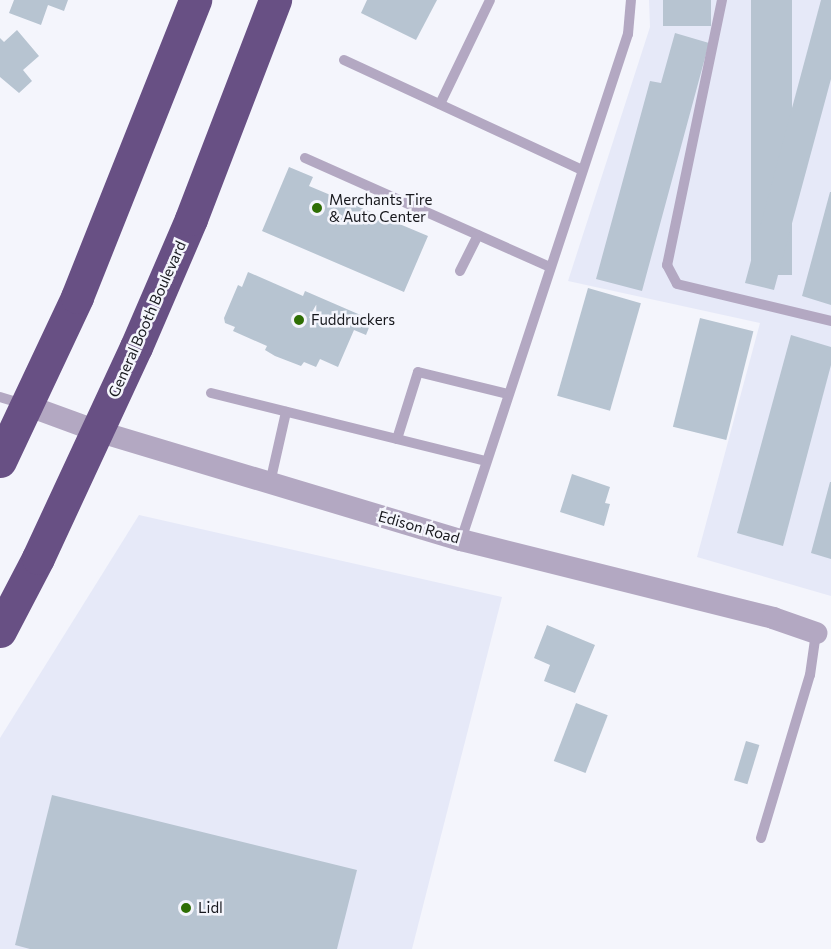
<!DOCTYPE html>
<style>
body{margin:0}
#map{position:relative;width:831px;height:949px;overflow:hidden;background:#f4f5fc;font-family:Commissioner,sans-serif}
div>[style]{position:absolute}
.built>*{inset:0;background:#e6e9f8}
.building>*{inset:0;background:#b7c4d1;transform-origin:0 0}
.lane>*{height:10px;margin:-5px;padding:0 5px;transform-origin:5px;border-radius:5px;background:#b3a8c2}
.street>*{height:22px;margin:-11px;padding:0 11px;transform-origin:11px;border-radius:11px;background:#b3a8c2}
.highway>*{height:33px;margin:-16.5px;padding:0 16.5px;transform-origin:16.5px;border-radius:16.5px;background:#685084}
.dots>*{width:16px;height:16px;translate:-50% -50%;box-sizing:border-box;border:3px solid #f4f5fc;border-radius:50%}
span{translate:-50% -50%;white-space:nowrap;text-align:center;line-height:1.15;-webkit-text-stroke:5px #f4f5fc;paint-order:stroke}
.poi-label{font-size:15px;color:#17181d}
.left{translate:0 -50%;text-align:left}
.street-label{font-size:15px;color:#17181d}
</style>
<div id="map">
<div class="built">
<i style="clip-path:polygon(649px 0,831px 0,831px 596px,697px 557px,760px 323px,568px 281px,650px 27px)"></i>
<i style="clip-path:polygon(139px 515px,502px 597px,412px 949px,0 949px,0 738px)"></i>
</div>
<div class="building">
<i style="clip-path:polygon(14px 0,68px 0,64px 11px,48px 5px,41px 25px,9px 13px)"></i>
<i style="clip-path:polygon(367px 0,437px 0,416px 40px,361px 13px)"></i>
<i style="left:663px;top:0;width:48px;height:26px"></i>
<i style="left:751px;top:0;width:41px;height:275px"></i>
<i style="clip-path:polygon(821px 0,831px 0,831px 79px,774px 290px,745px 283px)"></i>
<i style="clip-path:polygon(17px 30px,39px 56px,23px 70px,32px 81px,19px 93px,0 77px,0 38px,4px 42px)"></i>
<i style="clip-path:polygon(675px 33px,709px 43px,642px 291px,596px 279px,650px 81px,661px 83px)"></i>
<i style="clip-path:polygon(289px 167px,313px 177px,309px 186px,428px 236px,404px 292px,262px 231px)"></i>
<i style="clip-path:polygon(830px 192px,831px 192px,831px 305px,802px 296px)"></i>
<i style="clip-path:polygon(248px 272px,303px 296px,305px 291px,372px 320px,366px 335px,354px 330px,338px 367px,320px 359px,316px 367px,304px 362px,301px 366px,275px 356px,265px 350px,267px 346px,233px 331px,235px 327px,225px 323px,224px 318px,238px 285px,242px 287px)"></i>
<i style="left:588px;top:288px;width:55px;height:112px;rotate:16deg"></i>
<i style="left:700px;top:318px;width:55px;height:112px;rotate:14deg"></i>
<i style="clip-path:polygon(791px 335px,831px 347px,831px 365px,783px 546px,737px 533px)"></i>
<i style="clip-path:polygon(572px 474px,610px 487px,605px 503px,610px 504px,604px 526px,560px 512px)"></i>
<i style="clip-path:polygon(830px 482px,831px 482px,831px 559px,811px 553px)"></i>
<i style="clip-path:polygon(547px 625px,595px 645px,575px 693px,544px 681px,550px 665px,534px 658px)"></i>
<i style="left:576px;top:703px;width:34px;height:62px;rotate:21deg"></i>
<i style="left:746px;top:741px;width:14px;height:41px;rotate:17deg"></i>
<i style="clip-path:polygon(52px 795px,357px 870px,337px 949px,30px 949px,15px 945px)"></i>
</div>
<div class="lane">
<i style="left:722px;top:0;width:271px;rotate:101.7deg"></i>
<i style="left:667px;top:265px;width:21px;rotate:62deg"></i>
<i style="left:677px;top:284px;width:158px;rotate:13.5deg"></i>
<i style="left:344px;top:60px;width:262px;rotate:24.8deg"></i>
<i style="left:440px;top:104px;width:115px;rotate:-64.3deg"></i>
<i style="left:305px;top:158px;width:268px;rotate:24deg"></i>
<i style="left:460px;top:271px;width:40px;rotate:-63.4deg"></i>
<i style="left:211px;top:393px;width:283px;rotate:13.9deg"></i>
<i style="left:0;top:397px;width:24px;rotate:17deg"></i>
<i style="left:397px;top:439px;width:70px;rotate:-72.6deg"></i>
<i style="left:418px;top:372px;width:93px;rotate:13.7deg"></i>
<i style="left:270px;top:483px;width:73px;rotate:-77.3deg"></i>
<i style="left:461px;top:540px;width:533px;rotate:-71.74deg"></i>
<i style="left:628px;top:34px;width:34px;rotate:-85deg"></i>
<i style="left:761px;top:838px;width:170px;rotate:-73.3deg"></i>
<i style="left:810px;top:675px;width:42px;rotate:-81.9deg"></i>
</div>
<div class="street">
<i style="left:26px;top:405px;width:76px;rotate:20.1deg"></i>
<i style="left:97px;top:431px;width:380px;rotate:16.7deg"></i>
<i style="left:461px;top:540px;width:322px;rotate:14deg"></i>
<i style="left:773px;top:618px;width:46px;rotate:19.2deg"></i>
</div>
<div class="highway">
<i style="left:0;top:461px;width:181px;rotate:-64.8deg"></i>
<i style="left:77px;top:297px;width:320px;rotate:-68.3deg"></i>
<i style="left:0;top:631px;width:82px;rotate:-62.5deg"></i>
<i style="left:38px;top:558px;width:233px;rotate:-65.1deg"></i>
<i style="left:136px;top:347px;width:139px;rotate:-66.7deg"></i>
<i style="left:191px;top:219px;width:235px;rotate:-69deg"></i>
</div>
<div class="dots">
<i style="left:317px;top:208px;background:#2e6e04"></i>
<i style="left:299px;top:320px;background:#2e6e04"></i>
<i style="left:186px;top:908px;background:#2e6e04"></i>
</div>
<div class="poi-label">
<span class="left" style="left:329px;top:208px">Merchants Tire<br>&amp; Auto Center</span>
<span class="left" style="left:311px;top:320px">Fuddruckers</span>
<span class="left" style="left:198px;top:908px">Lidl</span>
</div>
<div class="street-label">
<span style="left:147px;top:319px;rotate:-66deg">General Booth Boulevard</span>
<span style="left:419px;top:527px;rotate:16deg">Edison Road</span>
</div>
</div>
